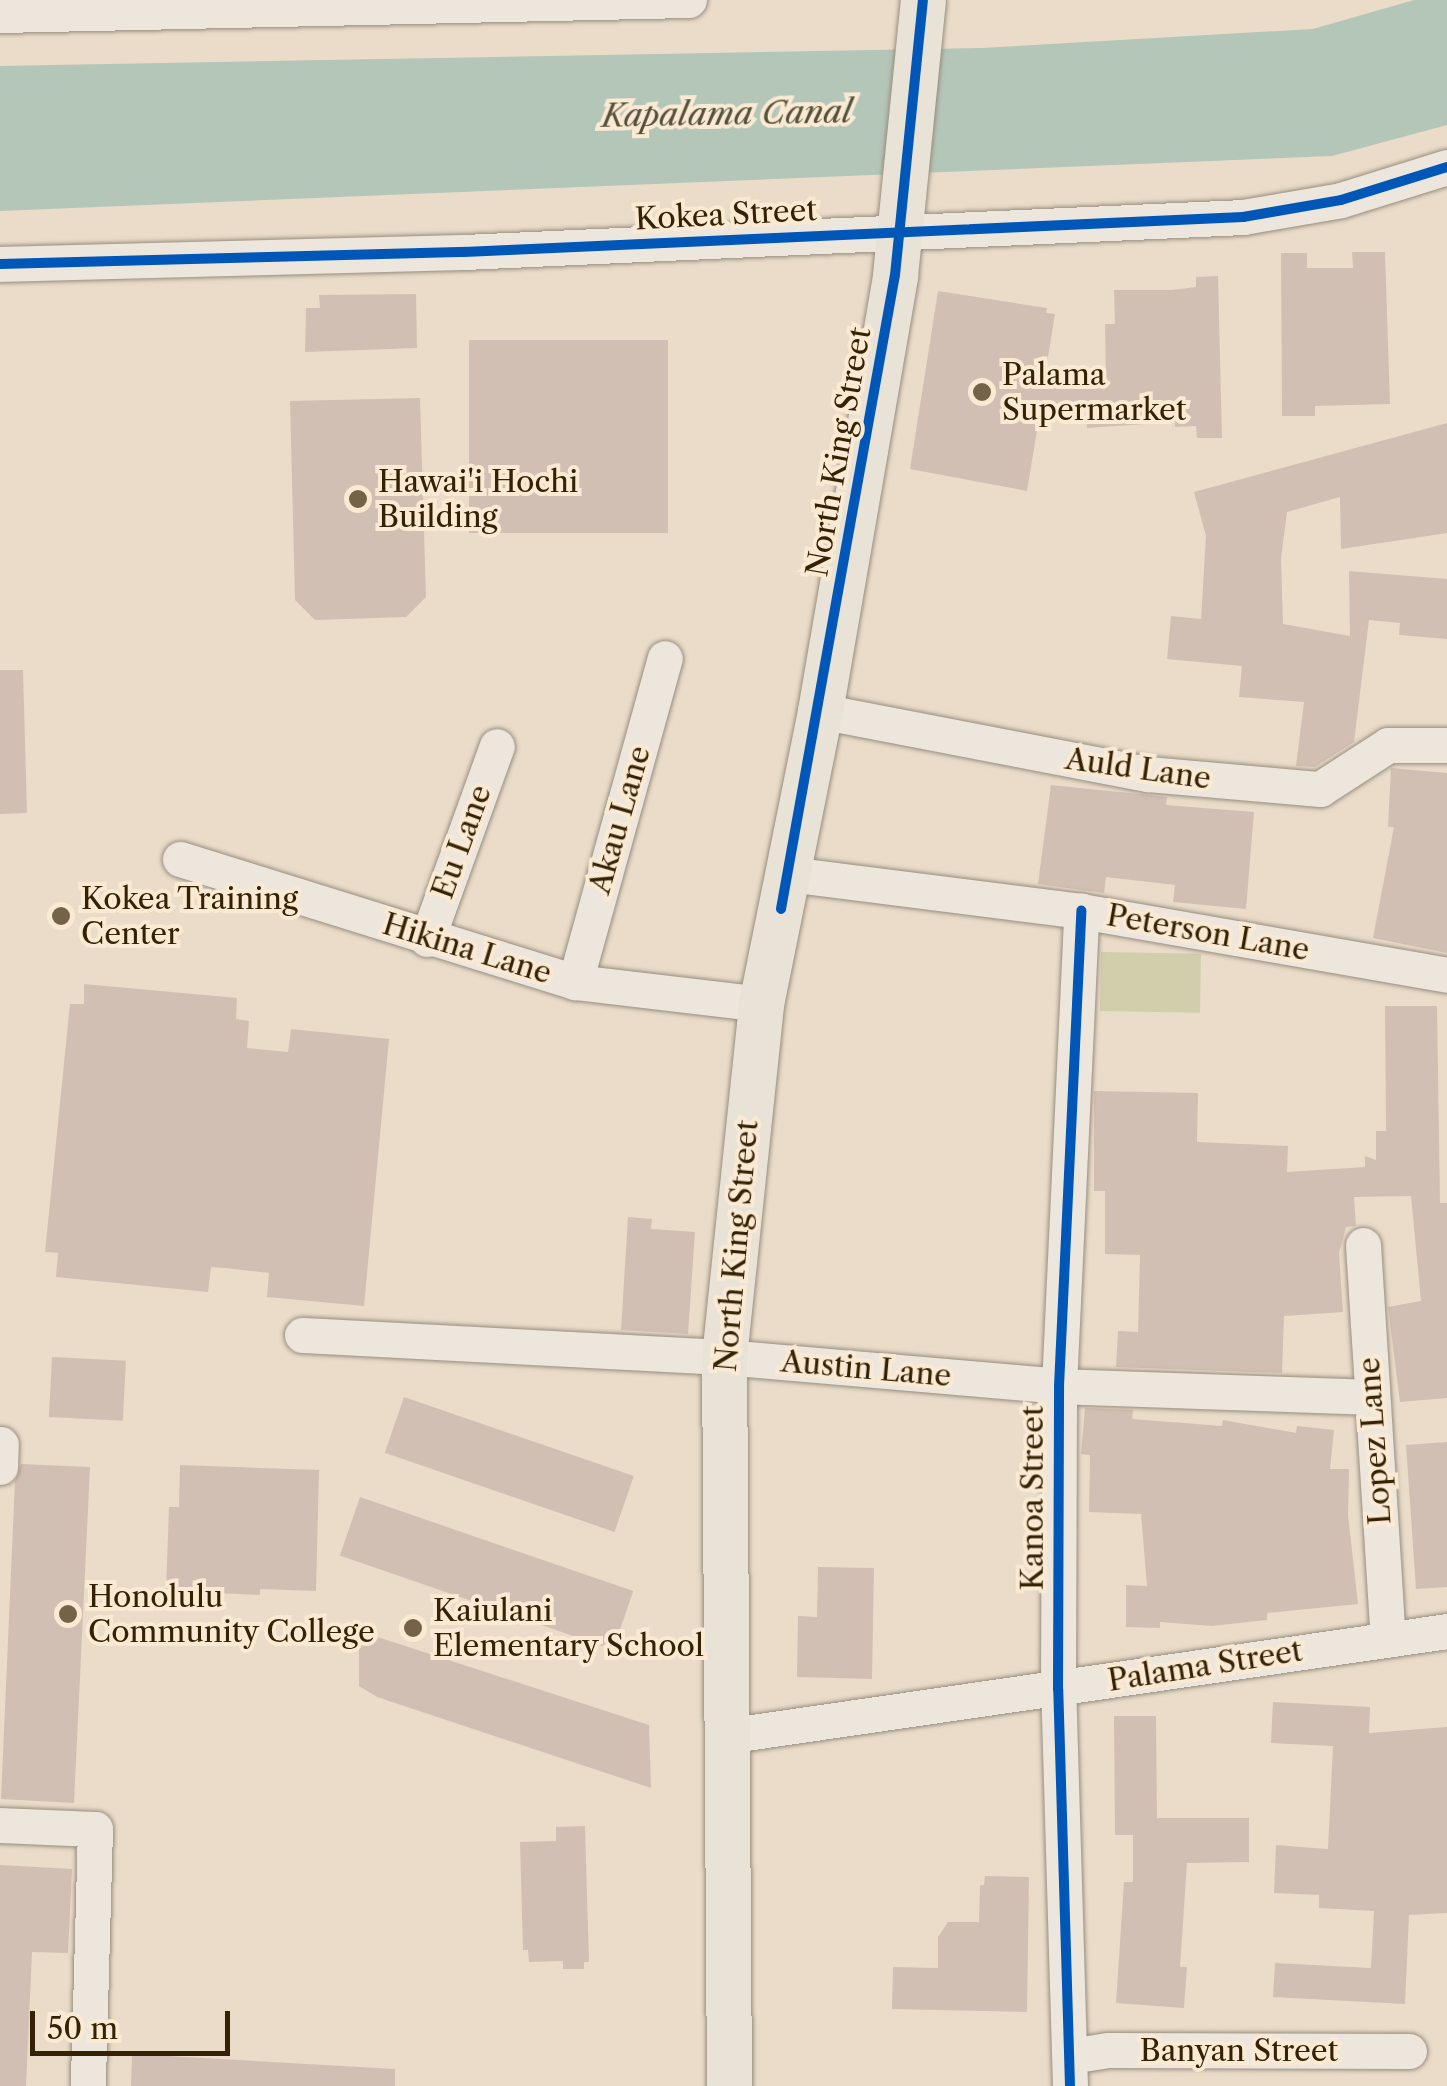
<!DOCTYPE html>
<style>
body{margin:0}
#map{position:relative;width:1447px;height:2086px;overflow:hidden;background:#eadcc9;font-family:"Libre Caslon Text",serif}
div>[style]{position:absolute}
.green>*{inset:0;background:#d0ceab;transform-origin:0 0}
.water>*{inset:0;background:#b4c6b8}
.building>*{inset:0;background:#d2bfb3;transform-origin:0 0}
.roads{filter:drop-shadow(0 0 2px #988d7f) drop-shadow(0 0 2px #988d7f)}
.minor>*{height:35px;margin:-17.5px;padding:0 17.5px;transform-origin:17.5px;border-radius:17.5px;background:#ede6dd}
.major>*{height:45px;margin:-22.5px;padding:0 22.5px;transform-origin:22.5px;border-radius:22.5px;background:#e9e2d7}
.cycleway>*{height:10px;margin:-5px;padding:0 5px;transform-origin:5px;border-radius:5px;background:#0057b8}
.dots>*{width:28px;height:28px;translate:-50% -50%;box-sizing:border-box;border:5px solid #faead3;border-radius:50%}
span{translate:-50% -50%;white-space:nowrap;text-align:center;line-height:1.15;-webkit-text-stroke:8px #faead3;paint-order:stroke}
.street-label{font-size:30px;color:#352104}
.poi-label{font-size:30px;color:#352104}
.left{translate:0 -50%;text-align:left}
.water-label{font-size:32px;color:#545038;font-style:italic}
.scale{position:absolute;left:30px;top:2011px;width:200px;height:45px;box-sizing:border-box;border:5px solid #352104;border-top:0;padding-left:12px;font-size:30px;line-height:35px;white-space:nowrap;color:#352104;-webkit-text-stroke:8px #faead3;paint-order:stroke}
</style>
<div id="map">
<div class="green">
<i style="left:1101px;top:952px;width:100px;height:59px;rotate:1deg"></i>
</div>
<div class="water">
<i style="clip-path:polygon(1414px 0,1447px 0,1447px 125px,1332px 156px,0 211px,0 66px,981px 48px,1313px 29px)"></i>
</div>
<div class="building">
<i style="clip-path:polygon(1352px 252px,1385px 252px,1390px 404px,1315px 406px,1315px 416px,1282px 416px,1281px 253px,1307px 253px,1307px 268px,1353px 268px)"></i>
<i style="clip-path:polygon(1218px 276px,1222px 438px,1197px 438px,1196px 426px,1175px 427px,1175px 422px,1087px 428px,1087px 405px,1041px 406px,1027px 491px,910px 469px,938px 291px,1047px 308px,1046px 313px,1055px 314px,1044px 382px,1106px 382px,1105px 324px,1115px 324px,1114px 290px,1172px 290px,1196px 287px,1196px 277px)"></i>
<i style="clip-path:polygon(416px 294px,417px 348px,305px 352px,306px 308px,320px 308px,319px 295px)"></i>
<i style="left:668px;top:340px;width:193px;height:199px;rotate:90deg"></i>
<i style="clip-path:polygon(420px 398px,426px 597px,406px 617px,315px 620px,295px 600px,290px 401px)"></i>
<i style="clip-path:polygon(1447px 423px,1447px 533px,1341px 549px,1340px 497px,1287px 512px,1281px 558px,1283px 624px,1350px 636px,1349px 571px,1447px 579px,1447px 639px,1399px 635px,1400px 623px,1369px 620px,1354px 742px,1315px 767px,1296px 766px,1304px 702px,1239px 697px,1242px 666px,1167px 659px,1171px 616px,1201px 619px,1206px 536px,1194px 492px)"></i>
<i style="clip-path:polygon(0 670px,23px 670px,27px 813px,0 814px)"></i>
<i style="clip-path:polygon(1391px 768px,1447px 773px,1447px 953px,1373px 938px,1394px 827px,1388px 827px)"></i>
<i style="clip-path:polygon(1051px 785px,1167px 797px,1166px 805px,1254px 812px,1246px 909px,1173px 902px,1175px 885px,1106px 877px,1104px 893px,1038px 884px)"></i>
<i style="clip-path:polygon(84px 984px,237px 998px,236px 1019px,249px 1021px,247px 1048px,288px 1052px,291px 1029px,389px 1039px,364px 1306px,267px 1297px,269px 1273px,225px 1268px,211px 1267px,208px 1292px,56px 1277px,58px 1253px,45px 1252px,70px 1004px,84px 1004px)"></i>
<i style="clip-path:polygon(1385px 1006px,1437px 1006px,1440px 1203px,1447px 1203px,1447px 1398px,1400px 1402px,1388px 1307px,1421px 1301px,1411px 1196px,1354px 1197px,1356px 1226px,1346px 1227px,1339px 1253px,1343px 1312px,1284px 1316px,1282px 1373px,1116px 1367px,1118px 1331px,1138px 1332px,1140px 1255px,1105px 1254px,1105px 1191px,1094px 1191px,1094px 1091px,1198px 1093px,1197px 1142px,1288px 1146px,1287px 1172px,1365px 1167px,1365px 1156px,1376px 1160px,1376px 1131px,1386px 1131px)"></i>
<i style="clip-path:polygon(628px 1217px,652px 1219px,651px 1229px,695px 1232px,688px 1334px,621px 1330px)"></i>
<i style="left:52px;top:1357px;width:74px;height:60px;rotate:3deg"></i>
<i style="left:404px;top:1397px;width:243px;height:59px;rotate:19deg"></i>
<i style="clip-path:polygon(1085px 1408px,1133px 1410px,1132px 1419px,1222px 1426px,1223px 1420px,1296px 1433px,1297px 1426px,1334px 1430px,1330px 1469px,1349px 1469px,1348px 1515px,1358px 1604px,1267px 1613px,1267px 1620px,1212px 1626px,1160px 1622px,1160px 1628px,1126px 1627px,1126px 1585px,1147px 1586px,1141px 1514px,1089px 1512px,1090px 1455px,1081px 1454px)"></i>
<i style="clip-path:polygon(1447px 1442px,1447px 1587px,1416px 1589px,1406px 1445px)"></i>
<i style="clip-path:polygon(21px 1464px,90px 1467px,74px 1803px,1px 1799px,15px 1481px)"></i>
<i style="clip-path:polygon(180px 1465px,319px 1470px,316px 1591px,260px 1589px,260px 1595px,166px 1591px,169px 1507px,179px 1507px)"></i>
<i style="left:360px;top:1497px;width:289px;height:62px;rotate:19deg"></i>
<i style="clip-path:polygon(818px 1567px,874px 1568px,872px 1679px,797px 1677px,798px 1616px,817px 1617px)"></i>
<i style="clip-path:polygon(359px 1631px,649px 1725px,651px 1788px,377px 1697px,359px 1686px)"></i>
<i style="clip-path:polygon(1273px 1702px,1370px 1707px,1369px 1733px,1447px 1727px,1447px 1913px,1409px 1915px,1405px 2004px,1273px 1997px,1275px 1963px,1371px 1968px,1374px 1911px,1319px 1908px,1319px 1895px,1274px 1893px,1276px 1845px,1328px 1849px,1333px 1746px,1271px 1743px)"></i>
<i style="clip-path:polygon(1114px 1716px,1156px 1716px,1157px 1818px,1249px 1818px,1249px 1862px,1187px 1863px,1180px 1967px,1187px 1967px,1184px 2008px,1116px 2003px,1124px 1882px,1133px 1882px,1133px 1835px,1115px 1835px)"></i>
<i style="clip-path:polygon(585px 1826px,589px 1962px,584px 1962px,584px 1969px,563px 1969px,563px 1961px,529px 1962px,528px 1950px,523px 1950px,520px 1842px,556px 1841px,556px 1827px)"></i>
<i style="clip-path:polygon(0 1865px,72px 1869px,68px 1953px,32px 1952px,26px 2086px,0 2086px)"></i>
<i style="clip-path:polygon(985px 1876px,1029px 1877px,1027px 2012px,892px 2009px,893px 1967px,938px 1968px,938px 1937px,948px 1922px,979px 1922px,980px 1885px,984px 1885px)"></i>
<i style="clip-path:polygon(132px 2054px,395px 2069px,395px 2086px,131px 2086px)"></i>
</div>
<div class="roads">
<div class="minor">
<i style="left:0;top:15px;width:689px;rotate:-1.25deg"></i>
<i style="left:0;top:264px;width:464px;rotate:-1.5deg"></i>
<i style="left:464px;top:252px;width:780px;rotate:-2.57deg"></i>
<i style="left:1243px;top:217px;width:99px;rotate:-9.8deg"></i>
<i style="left:1341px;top:200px;width:111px;rotate:-17.3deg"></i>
<i style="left:820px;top:711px;width:334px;rotate:10.9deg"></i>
<i style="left:1148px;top:774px;width:173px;rotate:5deg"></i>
<i style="left:1320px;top:789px;width:81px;rotate:-32.9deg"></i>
<i style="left:1388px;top:745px;width:59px"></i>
<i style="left:180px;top:859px;width:414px;rotate:17.3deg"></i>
<i style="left:575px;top:982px;width:187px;rotate:6.7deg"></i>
<i style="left:789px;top:874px;width:294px;rotate:7.2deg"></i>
<i style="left:1081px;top:911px;width:372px;rotate:9.9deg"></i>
<i style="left:427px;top:939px;width:205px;rotate:-70.1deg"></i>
<i style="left:575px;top:982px;width:336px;rotate:-74.5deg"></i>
<i style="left:1363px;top:1245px;width:394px;rotate:86.4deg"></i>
<i style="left:302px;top:1335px;width:423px;rotate:3deg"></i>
<i style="left:724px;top:1357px;width:336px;rotate:4.9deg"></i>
<i style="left:1059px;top:1386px;width:312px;rotate:2deg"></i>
<i style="left:0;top:1467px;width:23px;rotate:-88deg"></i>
<i style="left:725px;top:1736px;width:730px;rotate:-8.27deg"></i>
<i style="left:0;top:1825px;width:95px;rotate:2.4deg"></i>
<i style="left:95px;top:1829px;width:257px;rotate:91.6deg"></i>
<i style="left:1070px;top:2056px;width:39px;rotate:-9deg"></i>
<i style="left:1109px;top:2050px;width:300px;rotate:0.2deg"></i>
<i style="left:1070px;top:2086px;width:397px;rotate:-91.7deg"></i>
<i style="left:1058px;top:1689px;width:303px;rotate:-89.8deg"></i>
<i style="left:1059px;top:1386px;width:476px;rotate:-87.3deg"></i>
</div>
<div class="major">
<i style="left:729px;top:2086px;width:729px;rotate:-90.39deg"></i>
<i style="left:724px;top:1357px;width:355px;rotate:-84deg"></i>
<i style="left:761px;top:1004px;width:299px;rotate:-78.6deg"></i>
<i style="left:820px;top:711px;width:442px;rotate:-80.2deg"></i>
<i style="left:895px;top:275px;width:276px;rotate:-84.2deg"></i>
</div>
</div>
<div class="cycleway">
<i style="left:0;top:264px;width:464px;rotate:-1.5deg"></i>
<i style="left:464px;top:252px;width:780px;rotate:-2.57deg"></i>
<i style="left:1243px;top:217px;width:99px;rotate:-9.8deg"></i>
<i style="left:1341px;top:200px;width:111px;rotate:-17.3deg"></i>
<i style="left:781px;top:909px;width:644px;rotate:-79.81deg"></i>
<i style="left:895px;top:275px;width:276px;rotate:-84.2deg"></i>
<i style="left:1070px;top:2086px;width:397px;rotate:-91.7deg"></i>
<i style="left:1058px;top:1689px;width:303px;rotate:-89.8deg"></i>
<i style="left:1059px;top:1386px;width:476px;rotate:-87.3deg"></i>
</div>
<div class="dots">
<i style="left:982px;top:392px;background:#746249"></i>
<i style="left:358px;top:499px;background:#746249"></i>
<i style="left:61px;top:916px;background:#746249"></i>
<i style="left:68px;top:1614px;background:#746249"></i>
<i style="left:413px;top:1628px;background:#746249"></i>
</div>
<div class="street-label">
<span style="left:726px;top:215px;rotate:-3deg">Kokea Street</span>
<span style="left:839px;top:452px;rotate:-80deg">North King Street</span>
<span style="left:1138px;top:769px;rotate:8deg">Auld Lane</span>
<span style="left:620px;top:820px;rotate:-74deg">Akau Lane</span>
<span style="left:462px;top:842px;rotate:-70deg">Eu Lane</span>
<span style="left:1208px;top:933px;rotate:10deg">Peterson Lane</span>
<span style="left:467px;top:949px;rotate:17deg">Hikina Lane</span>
<span style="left:737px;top:1246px;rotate:-85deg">North King Street</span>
<span style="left:866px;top:1369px;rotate:5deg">Austin Lane</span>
<span style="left:1375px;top:1441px;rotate:-94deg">Lopez Lane</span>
<span style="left:1033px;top:1498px;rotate:-90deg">Kanoa Street</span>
<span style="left:1205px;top:1666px;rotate:-9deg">Palama Street</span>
<span style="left:1239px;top:2051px">Banyan Street</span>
</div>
<div class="poi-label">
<span class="left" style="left:1002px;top:392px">Palama<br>Supermarket</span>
<span class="left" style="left:378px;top:499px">Hawai'i Hochi<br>Building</span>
<span class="left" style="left:81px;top:916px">Kokea Training<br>Center</span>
<span class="left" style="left:88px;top:1614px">Honolulu<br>Community College</span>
<span class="left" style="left:433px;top:1628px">Kaiulani<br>Elementary School</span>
</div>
<div class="water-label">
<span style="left:727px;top:114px;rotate:-1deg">Kapalama Canal</span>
</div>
<div class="scale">50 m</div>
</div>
